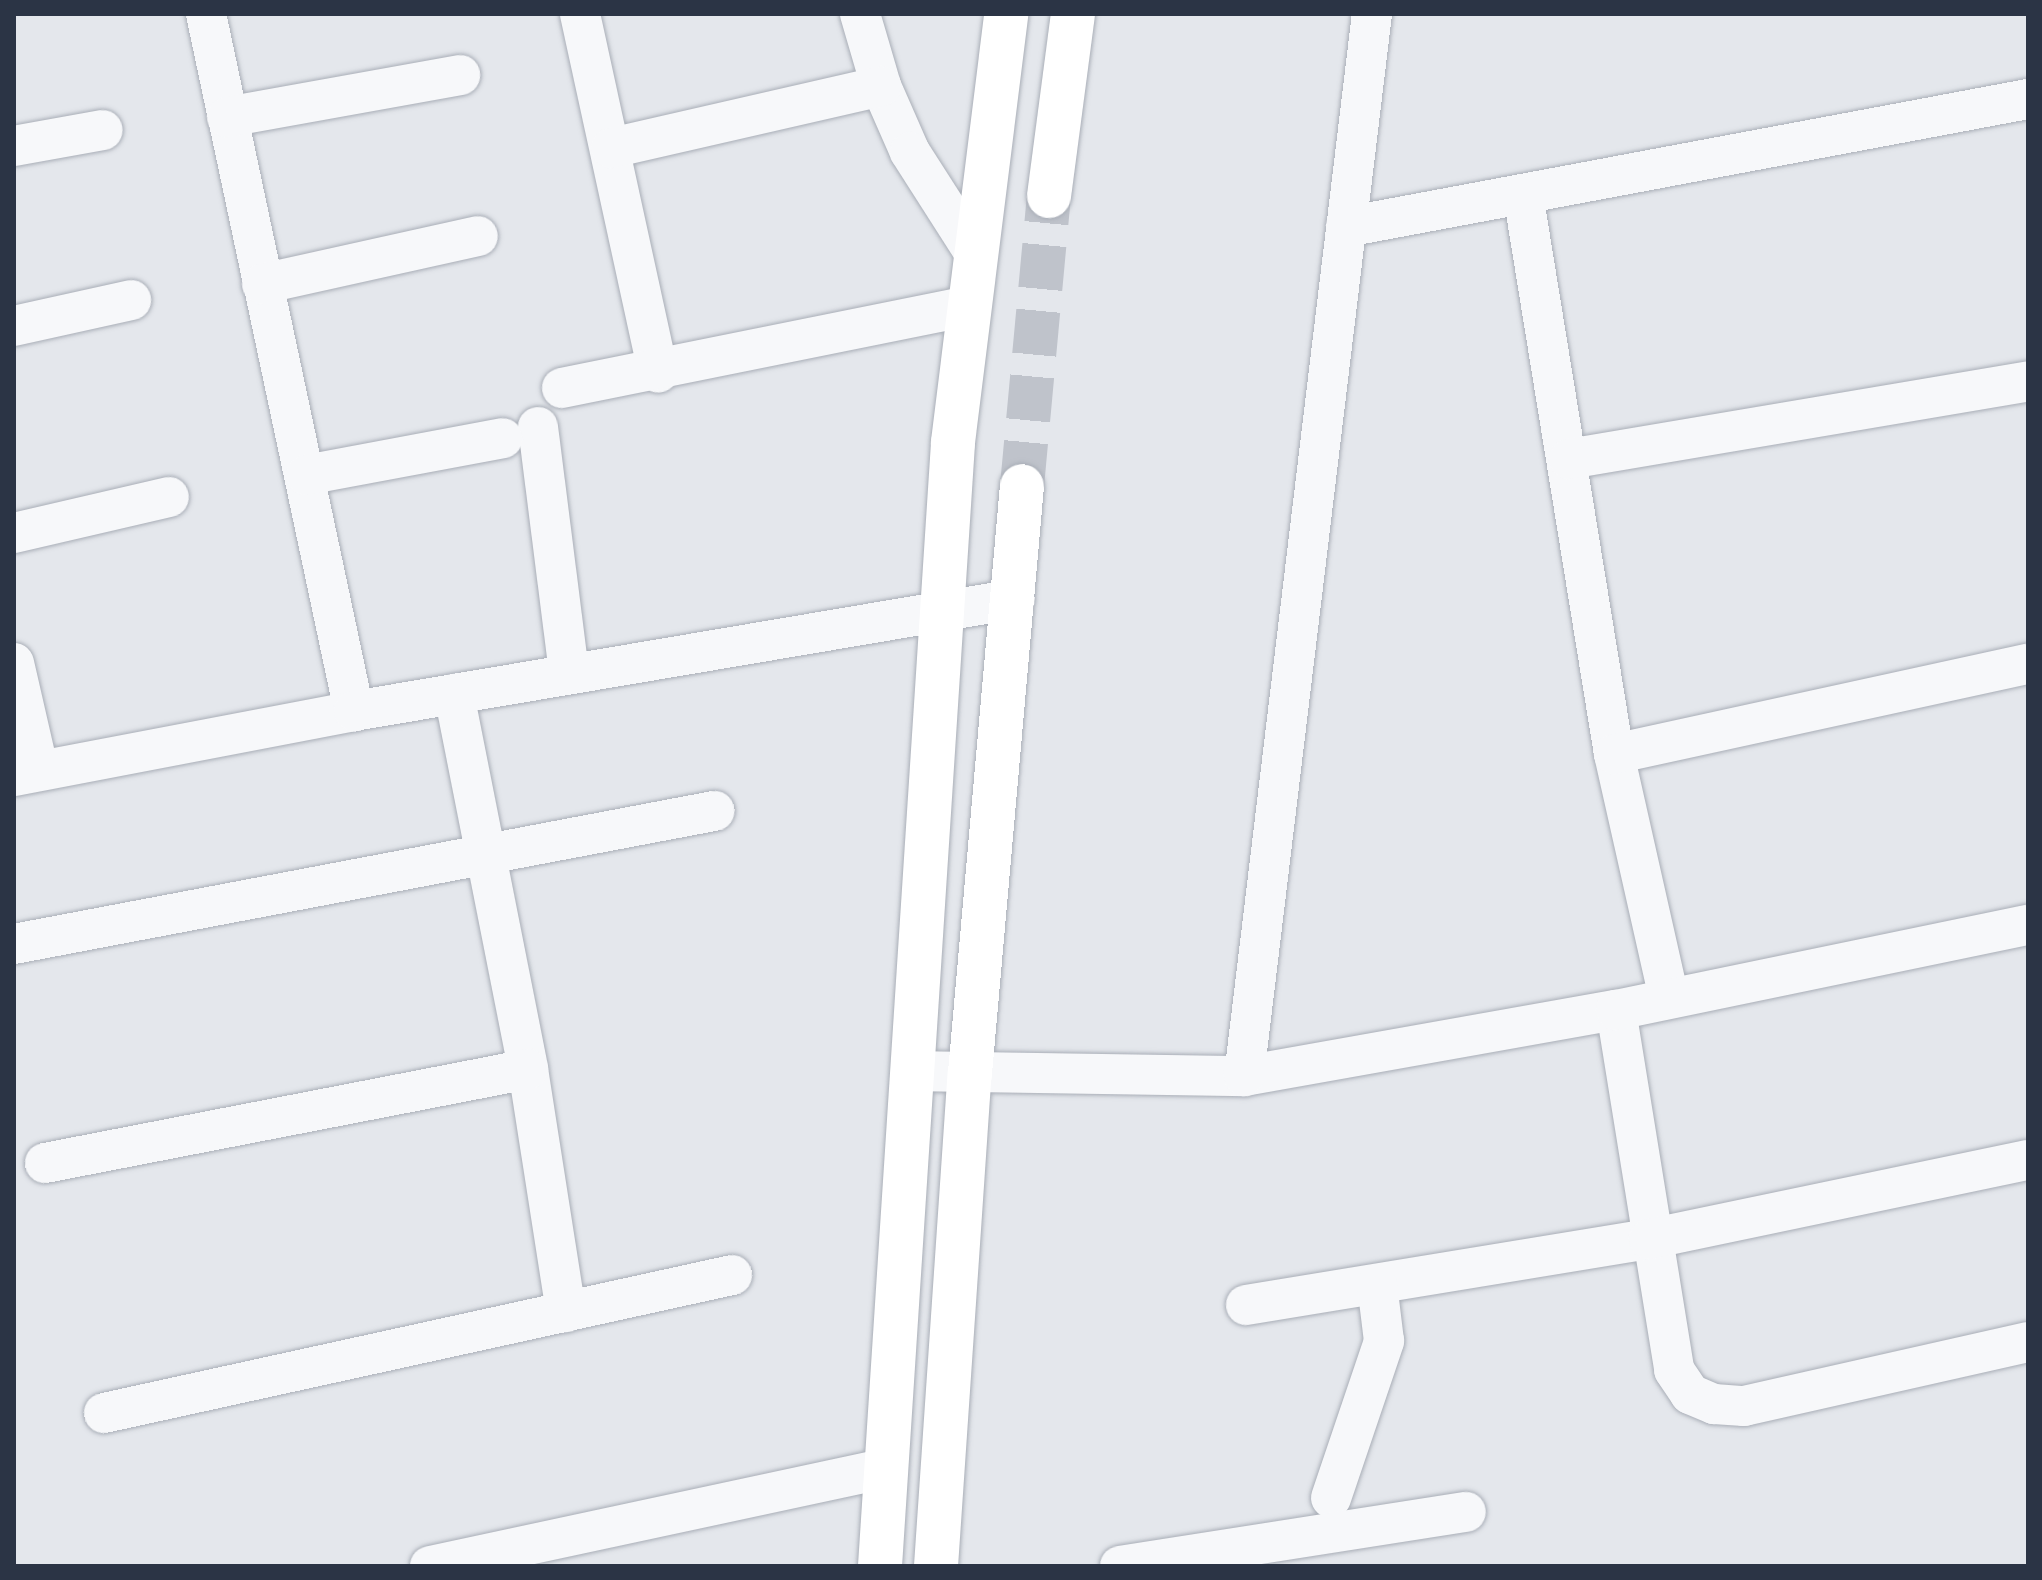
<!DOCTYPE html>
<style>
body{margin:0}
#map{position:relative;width:2042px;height:1580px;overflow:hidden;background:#e4e7ec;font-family:Overpass,sans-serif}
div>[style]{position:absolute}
.secondary-tunnel>*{height:44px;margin-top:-22px;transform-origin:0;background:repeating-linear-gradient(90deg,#bfc3cb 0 44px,transparent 0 66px)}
.roads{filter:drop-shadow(0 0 2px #a9aeb7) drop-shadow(0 0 2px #a9aeb7)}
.street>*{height:40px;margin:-20px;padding:0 20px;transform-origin:20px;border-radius:20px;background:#f7f8fa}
.secondary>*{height:44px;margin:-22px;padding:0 22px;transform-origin:22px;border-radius:22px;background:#fff}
span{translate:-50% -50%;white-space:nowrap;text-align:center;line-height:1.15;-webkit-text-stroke:6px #f4f6f9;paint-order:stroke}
.frame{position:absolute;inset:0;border:16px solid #2b3445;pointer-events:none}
</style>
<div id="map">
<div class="secondary-tunnel">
<i style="left:1022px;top:486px;width:291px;rotate:-84.7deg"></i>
</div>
<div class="roads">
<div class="street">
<i style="left:206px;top:14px;width:713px;rotate:78.01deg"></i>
<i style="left:580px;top:14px;width:367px;rotate:77.7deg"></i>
<i style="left:860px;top:14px;width:75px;rotate:73.7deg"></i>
<i style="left:881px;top:86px;width:72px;rotate:66.3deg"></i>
<i style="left:910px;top:152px;width:119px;rotate:57.4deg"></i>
<i style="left:227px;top:117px;width:237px;rotate:-10.2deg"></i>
<i style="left:14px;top:146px;width:90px;rotate:-10.2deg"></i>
<i style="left:611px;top:148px;width:277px;rotate:-12.9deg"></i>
<i style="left:1523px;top:194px;width:567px;rotate:80.77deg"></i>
<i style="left:1614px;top:754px;width:250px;rotate:77.3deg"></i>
<i style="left:1346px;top:227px;width:694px;rotate:-10.63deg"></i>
<i style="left:262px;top:284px;width:221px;rotate:-12.5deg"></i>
<i style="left:14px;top:326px;width:120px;rotate:-12.5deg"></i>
<i style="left:562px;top:388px;width:413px;rotate:-11.4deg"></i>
<i style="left:538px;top:427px;width:249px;rotate:82.8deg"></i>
<i style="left:1569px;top:459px;width:466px;rotate:-9.6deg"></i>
<i style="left:306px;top:475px;width:200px;rotate:-10.6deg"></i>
<i style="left:14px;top:533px;width:159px;rotate:-13.1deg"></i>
<i style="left:14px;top:663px;width:108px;rotate:77.1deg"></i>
<i style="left:454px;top:694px;width:382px;rotate:78.8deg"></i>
<i style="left:528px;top:1069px;width:246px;rotate:81.1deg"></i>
<i style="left:1614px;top:754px;width:424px;rotate:-12.3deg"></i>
<i style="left:14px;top:776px;width:346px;rotate:-10.8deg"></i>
<i style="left:354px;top:711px;width:670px;rotate:-9.62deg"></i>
<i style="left:14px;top:944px;width:713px;rotate:-10.76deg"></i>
<i style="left:1616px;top:1010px;width:365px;rotate:80.8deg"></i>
<i style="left:1674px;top:1370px;width:29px;rotate:56deg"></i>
<i style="left:1690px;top:1394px;width:26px;rotate:23deg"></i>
<i style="left:1714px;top:1404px;width:30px;rotate:4deg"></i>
<i style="left:1744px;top:1406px;width:291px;rotate:-12.7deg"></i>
<i style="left:912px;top:1071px;width:332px;rotate:0.9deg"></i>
<i style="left:1244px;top:1076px;width:378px;rotate:-10.1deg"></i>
<i style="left:1616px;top:1010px;width:421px;rotate:-11.7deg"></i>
<i style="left:1244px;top:1076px;width:1070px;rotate:-83.13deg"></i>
<i style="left:45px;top:1163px;width:492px;rotate:-11deg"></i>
<i style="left:1246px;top:1305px;width:408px;rotate:-9.3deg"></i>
<i style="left:1649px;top:1239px;width:387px;rotate:-11.8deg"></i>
<i style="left:104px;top:1413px;width:643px;rotate:-12.39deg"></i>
<i style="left:1331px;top:1498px;width:166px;rotate:-71.3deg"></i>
<i style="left:1384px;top:1341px;width:57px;rotate:-97deg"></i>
<i style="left:430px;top:1566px;width:464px;rotate:-12.1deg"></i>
<i style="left:1120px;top:1566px;width:350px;rotate:-8.9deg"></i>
</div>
<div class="secondary">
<i style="left:1049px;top:196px;width:184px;rotate:-82.5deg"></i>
<i style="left:880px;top:1566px;width:1126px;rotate:-86.28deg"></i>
<i style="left:953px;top:442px;width:431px;rotate:-82.9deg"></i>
<i style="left:936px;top:1566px;width:494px;rotate:-86.1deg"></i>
<i style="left:970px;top:1073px;width:589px;rotate:-84.94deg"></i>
</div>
</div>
<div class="frame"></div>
</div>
